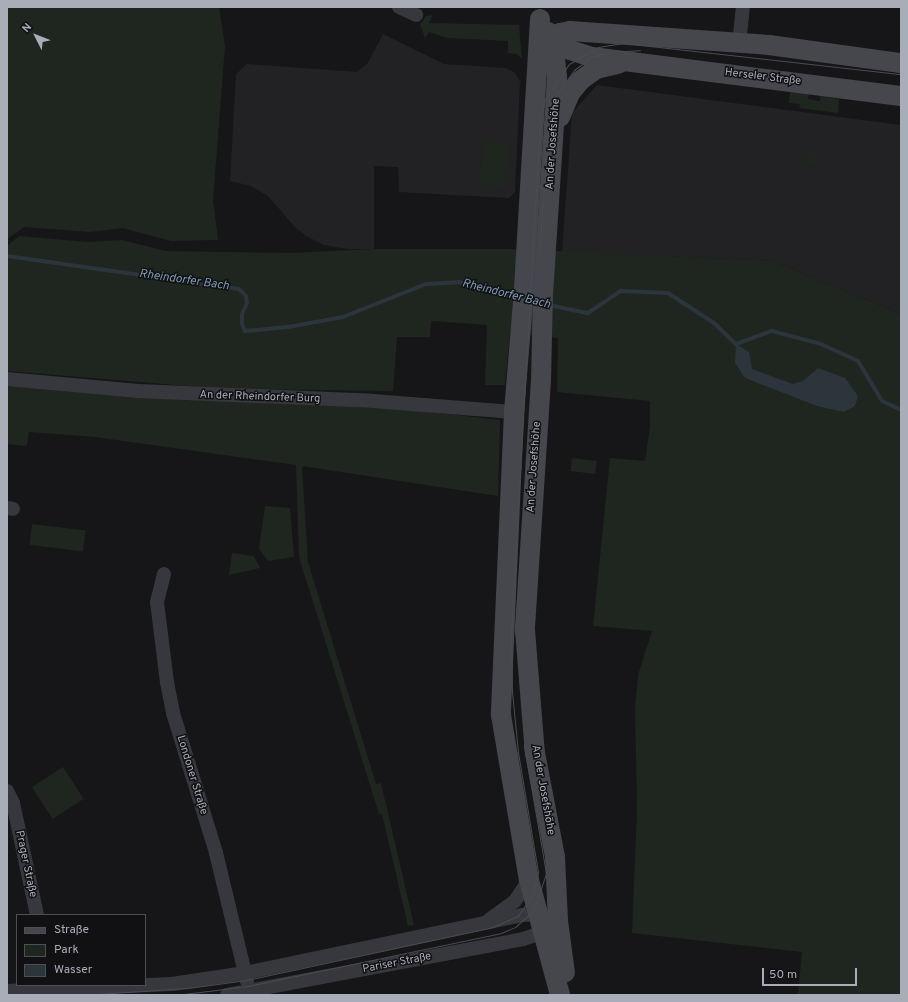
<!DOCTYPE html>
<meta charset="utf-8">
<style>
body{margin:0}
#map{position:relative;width:908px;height:1002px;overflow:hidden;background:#161618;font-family:Overpass,sans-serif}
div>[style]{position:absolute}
.built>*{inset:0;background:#222225}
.green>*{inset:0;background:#1e261f;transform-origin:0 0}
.water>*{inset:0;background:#2c353c}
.stream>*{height:4px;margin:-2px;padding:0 2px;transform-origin:2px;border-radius:2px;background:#2c353c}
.street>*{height:14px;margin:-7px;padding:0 7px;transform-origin:7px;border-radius:7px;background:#37383d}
.secondary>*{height:20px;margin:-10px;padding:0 10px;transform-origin:10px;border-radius:10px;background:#45474d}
.tram>*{height:1px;margin:-0.5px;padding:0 0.5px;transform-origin:0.5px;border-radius:0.5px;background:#4a4c52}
span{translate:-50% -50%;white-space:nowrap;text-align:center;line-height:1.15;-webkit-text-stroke:3px #111113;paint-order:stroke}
.street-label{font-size:11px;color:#a8adb8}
.water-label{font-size:12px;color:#7f9bb3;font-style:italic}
.frame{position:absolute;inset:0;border:8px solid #a8adb8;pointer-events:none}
.legend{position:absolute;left:16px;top:914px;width:130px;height:72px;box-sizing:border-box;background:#111113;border:1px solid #4d4f55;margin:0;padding:5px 7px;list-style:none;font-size:12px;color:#a8adb8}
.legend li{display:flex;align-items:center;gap:8px;height:20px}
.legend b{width:20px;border:1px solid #4d4f55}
.north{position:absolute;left:16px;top:16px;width:40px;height:40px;-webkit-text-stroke:3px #111113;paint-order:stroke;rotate:312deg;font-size:11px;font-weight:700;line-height:16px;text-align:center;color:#a8adb8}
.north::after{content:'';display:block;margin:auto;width:14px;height:18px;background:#a8adb8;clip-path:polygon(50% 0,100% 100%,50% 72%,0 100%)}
.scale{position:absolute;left:762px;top:968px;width:95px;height:18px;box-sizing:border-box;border:2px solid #a8adb8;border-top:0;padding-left:5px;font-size:12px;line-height:14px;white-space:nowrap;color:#a8adb8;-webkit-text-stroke:3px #111113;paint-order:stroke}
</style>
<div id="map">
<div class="built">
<i style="clip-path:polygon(383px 34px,444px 64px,506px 68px,514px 72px,520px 81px,515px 192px,509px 198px,399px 192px,398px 167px,374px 166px,374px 249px,348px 249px,324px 245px,306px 236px,294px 226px,268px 196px,251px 186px,230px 181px,236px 74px,247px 64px,357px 72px,368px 63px)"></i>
<i style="clip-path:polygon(597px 85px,901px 125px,901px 314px,773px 261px,562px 252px,572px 113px)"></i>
</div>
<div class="green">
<i style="clip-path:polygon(7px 7px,219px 7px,225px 47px,213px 200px,218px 240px,171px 241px,123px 228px,90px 232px,24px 227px,7px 239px)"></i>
<i style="clip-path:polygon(433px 15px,429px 23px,519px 25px,522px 59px,517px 54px,508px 53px,508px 41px,448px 38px,429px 32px,425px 38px,420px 24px,426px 16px)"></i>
<i style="clip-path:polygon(790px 92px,809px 94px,808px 99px,820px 101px,820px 96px,839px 99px,838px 113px,799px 108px,800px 104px,789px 103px)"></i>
<i style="left:484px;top:141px;width:26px;height:44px;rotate:7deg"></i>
<i style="left:807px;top:149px;width:11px;height:16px;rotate:5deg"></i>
<i style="clip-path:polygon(19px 236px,88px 242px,122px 240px,166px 251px,290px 253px,374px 249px,512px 249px,773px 261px,901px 314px,901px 995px,798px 994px,802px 952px,632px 933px,637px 809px,635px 709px,638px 675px,652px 631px,593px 626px,610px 458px,645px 461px,650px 427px,650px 401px,557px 392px,558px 338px,510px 333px,505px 385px,485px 385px,487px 325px,431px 321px,430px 337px,397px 337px,393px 391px,224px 389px,7px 371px,7px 246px)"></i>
<i style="clip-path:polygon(7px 386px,99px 394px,387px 407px,500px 420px,498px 496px,302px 466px,308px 562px,376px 784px,381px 783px,414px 925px,408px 926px,382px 814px,379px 814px,299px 557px,296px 465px,95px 437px,29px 432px,27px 446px,7px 444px)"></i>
<i style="left:572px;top:458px;width:25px;height:13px;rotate:7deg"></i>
<i style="clip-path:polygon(265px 506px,290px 508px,294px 557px,268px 561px,259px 549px)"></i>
<i style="left:32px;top:524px;width:54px;height:21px;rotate:7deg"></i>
<i style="clip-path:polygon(232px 553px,254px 556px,260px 568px,229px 575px)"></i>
<i style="left:63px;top:767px;width:38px;height:37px;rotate:57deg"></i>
</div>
<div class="water">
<i style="clip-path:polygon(736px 344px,749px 352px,752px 369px,793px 384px,803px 381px,818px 368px,845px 378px,858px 396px,855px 406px,844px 412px,817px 406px,745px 378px,735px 363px)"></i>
</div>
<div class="stream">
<i style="left:7px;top:256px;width:234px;rotate:8.1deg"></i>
<i style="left:239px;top:289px;width:10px;rotate:45deg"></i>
<i style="left:246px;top:296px;width:7px;rotate:82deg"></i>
<i style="left:247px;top:303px;width:12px;rotate:114deg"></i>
<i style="left:242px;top:314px;width:10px;rotate:90deg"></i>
<i style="left:242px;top:324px;width:8px;rotate:67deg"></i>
<i style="left:245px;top:331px;width:43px;rotate:-5.3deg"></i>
<i style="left:288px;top:327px;width:56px;rotate:-10.3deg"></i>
<i style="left:343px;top:317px;width:89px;rotate:-21.7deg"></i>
<i style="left:426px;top:284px;width:33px;rotate:-3deg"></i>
<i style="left:459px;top:282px;width:60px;rotate:16.3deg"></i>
<i style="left:549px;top:305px;width:40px;rotate:12deg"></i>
<i style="left:588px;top:313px;width:40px;rotate:-34deg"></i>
<i style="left:621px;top:291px;width:47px;rotate:2.4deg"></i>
<i style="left:668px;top:293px;width:55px;rotate:33.1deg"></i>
<i style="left:714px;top:323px;width:30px;rotate:44deg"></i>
<i style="left:736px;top:344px;width:38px;rotate:-20deg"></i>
<i style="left:772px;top:331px;width:51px;rotate:14.9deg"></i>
<i style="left:821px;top:344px;width:41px;rotate:24.7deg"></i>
<i style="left:858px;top:361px;width:47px;rotate:59deg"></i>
<i style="left:882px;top:401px;width:21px;rotate:25deg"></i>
</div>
<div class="street">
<i style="left:399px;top:7px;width:19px;rotate:25deg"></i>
<i style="left:739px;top:44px;width:37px;rotate:-84deg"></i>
<i style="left:7px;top:379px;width:132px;rotate:5.2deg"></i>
<i style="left:138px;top:391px;width:235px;rotate:2.4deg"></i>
<i style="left:373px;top:401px;width:141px;rotate:4.5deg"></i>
<i style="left:7px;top:508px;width:6px;rotate:9deg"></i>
<i style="left:164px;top:574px;width:29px;rotate:104deg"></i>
<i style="left:157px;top:602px;width:81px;rotate:82.9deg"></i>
<i style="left:167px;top:682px;width:32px;rotate:79deg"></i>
<i style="left:173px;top:713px;width:146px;rotate:72.9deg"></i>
<i style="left:216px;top:853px;width:132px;rotate:76.4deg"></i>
<i style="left:7px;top:791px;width:13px;rotate:63deg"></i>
<i style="left:13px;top:803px;width:115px;rotate:77.9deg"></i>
<i style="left:489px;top:920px;width:32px;rotate:-36deg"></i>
<i style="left:515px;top:901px;width:25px;rotate:-56deg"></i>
<i style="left:7px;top:991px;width:165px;rotate:-2.4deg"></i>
<i style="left:172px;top:984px;width:74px;rotate:-8.6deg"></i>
<i style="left:245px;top:973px;width:283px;rotate:-11.8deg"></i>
<i style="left:522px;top:915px;width:18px;rotate:-3deg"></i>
<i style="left:540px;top:914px;width:6px;rotate:18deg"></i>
<i style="left:227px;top:995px;width:301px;rotate:-10.7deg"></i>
<i style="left:523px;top:939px;width:22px;rotate:-18deg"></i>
<i style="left:544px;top:932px;width:8px;rotate:-40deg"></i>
</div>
<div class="secondary">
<i style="left:540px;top:19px;width:271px;rotate:93.4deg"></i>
<i style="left:524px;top:290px;width:122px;rotate:94.7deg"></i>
<i style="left:514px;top:412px;width:303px;rotate:92.5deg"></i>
<i style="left:501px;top:715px;width:167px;rotate:80.4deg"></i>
<i style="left:529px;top:880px;width:119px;rotate:74.9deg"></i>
<i style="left:548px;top:32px;width:8px;rotate:50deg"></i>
<i style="left:553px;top:38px;width:21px;rotate:35deg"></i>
<i style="left:570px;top:50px;width:23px;rotate:18deg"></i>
<i style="left:592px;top:57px;width:311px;rotate:7.2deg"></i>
<i style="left:553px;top:38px;width:40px;rotate:84.3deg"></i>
<i style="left:557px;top:78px;width:214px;rotate:93.7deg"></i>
<i style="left:543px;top:292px;width:88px;rotate:91.3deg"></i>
<i style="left:541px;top:380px;width:251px;rotate:93.7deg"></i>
<i style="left:525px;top:630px;width:123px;rotate:85.4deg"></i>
<i style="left:535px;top:753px;width:106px;rotate:79.1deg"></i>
<i style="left:555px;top:857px;width:64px;rotate:87.3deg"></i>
<i style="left:558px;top:921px;width:52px;rotate:82.3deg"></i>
<i style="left:545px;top:45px;width:19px;rotate:-39deg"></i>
<i style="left:560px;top:33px;width:10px;rotate:-11deg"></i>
<i style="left:570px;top:31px;width:199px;rotate:4deg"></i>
<i style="left:769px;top:45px;width:133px;rotate:7.8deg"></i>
<i style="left:560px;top:117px;width:26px;rotate:-67deg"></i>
<i style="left:570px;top:93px;width:17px;rotate:-50deg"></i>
<i style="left:581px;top:80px;width:19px;rotate:-36deg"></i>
<i style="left:596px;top:69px;width:23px;rotate:-13deg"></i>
</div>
<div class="tram">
<i style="left:539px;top:256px;width:152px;rotate:-85.9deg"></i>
<i style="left:550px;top:104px;width:42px;rotate:-54.8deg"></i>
<i style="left:574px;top:70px;width:22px;rotate:-36deg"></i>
<i style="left:592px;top:57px;width:16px;rotate:-18deg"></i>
<i style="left:607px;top:52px;width:33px;rotate:-3deg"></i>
<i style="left:81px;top:995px;width:107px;rotate:-3.7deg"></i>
<i style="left:188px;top:988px;width:59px;rotate:-7.9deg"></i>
<i style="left:246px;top:980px;width:253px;rotate:-12.1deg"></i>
<i style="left:493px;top:927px;width:27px;rotate:-24deg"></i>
<i style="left:518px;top:916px;width:27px;rotate:-56deg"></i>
<i style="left:533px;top:894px;width:23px;rotate:-77deg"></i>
<i style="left:538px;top:872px;width:122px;rotate:-99.5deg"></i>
<i style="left:518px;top:752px;width:60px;rotate:-95.7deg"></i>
<i style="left:512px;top:692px;width:59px;rotate:-91deg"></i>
<i style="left:511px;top:633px;width:515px;rotate:-86.77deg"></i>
<i style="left:540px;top:119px;width:21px;rotate:-76deg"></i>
<i style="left:545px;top:99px;width:42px;rotate:-55.6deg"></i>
<i style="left:569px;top:64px;width:34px;rotate:-30deg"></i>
<i style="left:598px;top:47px;width:25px;rotate:-9deg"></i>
<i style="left:623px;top:43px;width:280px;rotate:6.4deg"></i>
<i style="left:176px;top:995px;width:73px;rotate:-7.1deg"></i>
<i style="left:248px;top:986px;width:258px;rotate:-11.8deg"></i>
<i style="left:501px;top:933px;width:15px;rotate:-23deg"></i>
<i style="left:515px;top:927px;width:20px;rotate:-41deg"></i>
<i style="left:530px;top:914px;width:12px;rotate:-59deg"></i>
<i style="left:536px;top:904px;width:33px;rotate:-72deg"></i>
<i style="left:546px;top:873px;width:130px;rotate:-99.8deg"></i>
</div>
<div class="street-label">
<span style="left:763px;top:77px;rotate:7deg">Herseler Straße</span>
<span style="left:553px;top:144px;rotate:-86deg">An der Josefshöhe</span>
<span style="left:260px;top:397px;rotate:2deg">An der Rheindorfer Burg</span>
<span style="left:534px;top:467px;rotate:-86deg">An der Josefshöhe</span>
<span style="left:192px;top:775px;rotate:73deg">Londoner Straße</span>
<span style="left:543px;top:790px;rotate:80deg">An der Josefshöhe</span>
<span style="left:26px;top:864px;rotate:78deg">Prager Straße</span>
<span style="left:397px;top:963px;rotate:-11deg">Pariser Straße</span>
</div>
<div class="water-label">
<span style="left:184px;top:281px;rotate:8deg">Rheindorfer Bach</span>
<span style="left:506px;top:295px;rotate:14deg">Rheindorfer Bach</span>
</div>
<div class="frame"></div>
<ul class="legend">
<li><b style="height:5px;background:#45474d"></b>Straße</li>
<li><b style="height:11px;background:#1e261f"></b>Park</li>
<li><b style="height:11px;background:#2c353c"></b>Wasser</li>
</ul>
<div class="north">N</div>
<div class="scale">50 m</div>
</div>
